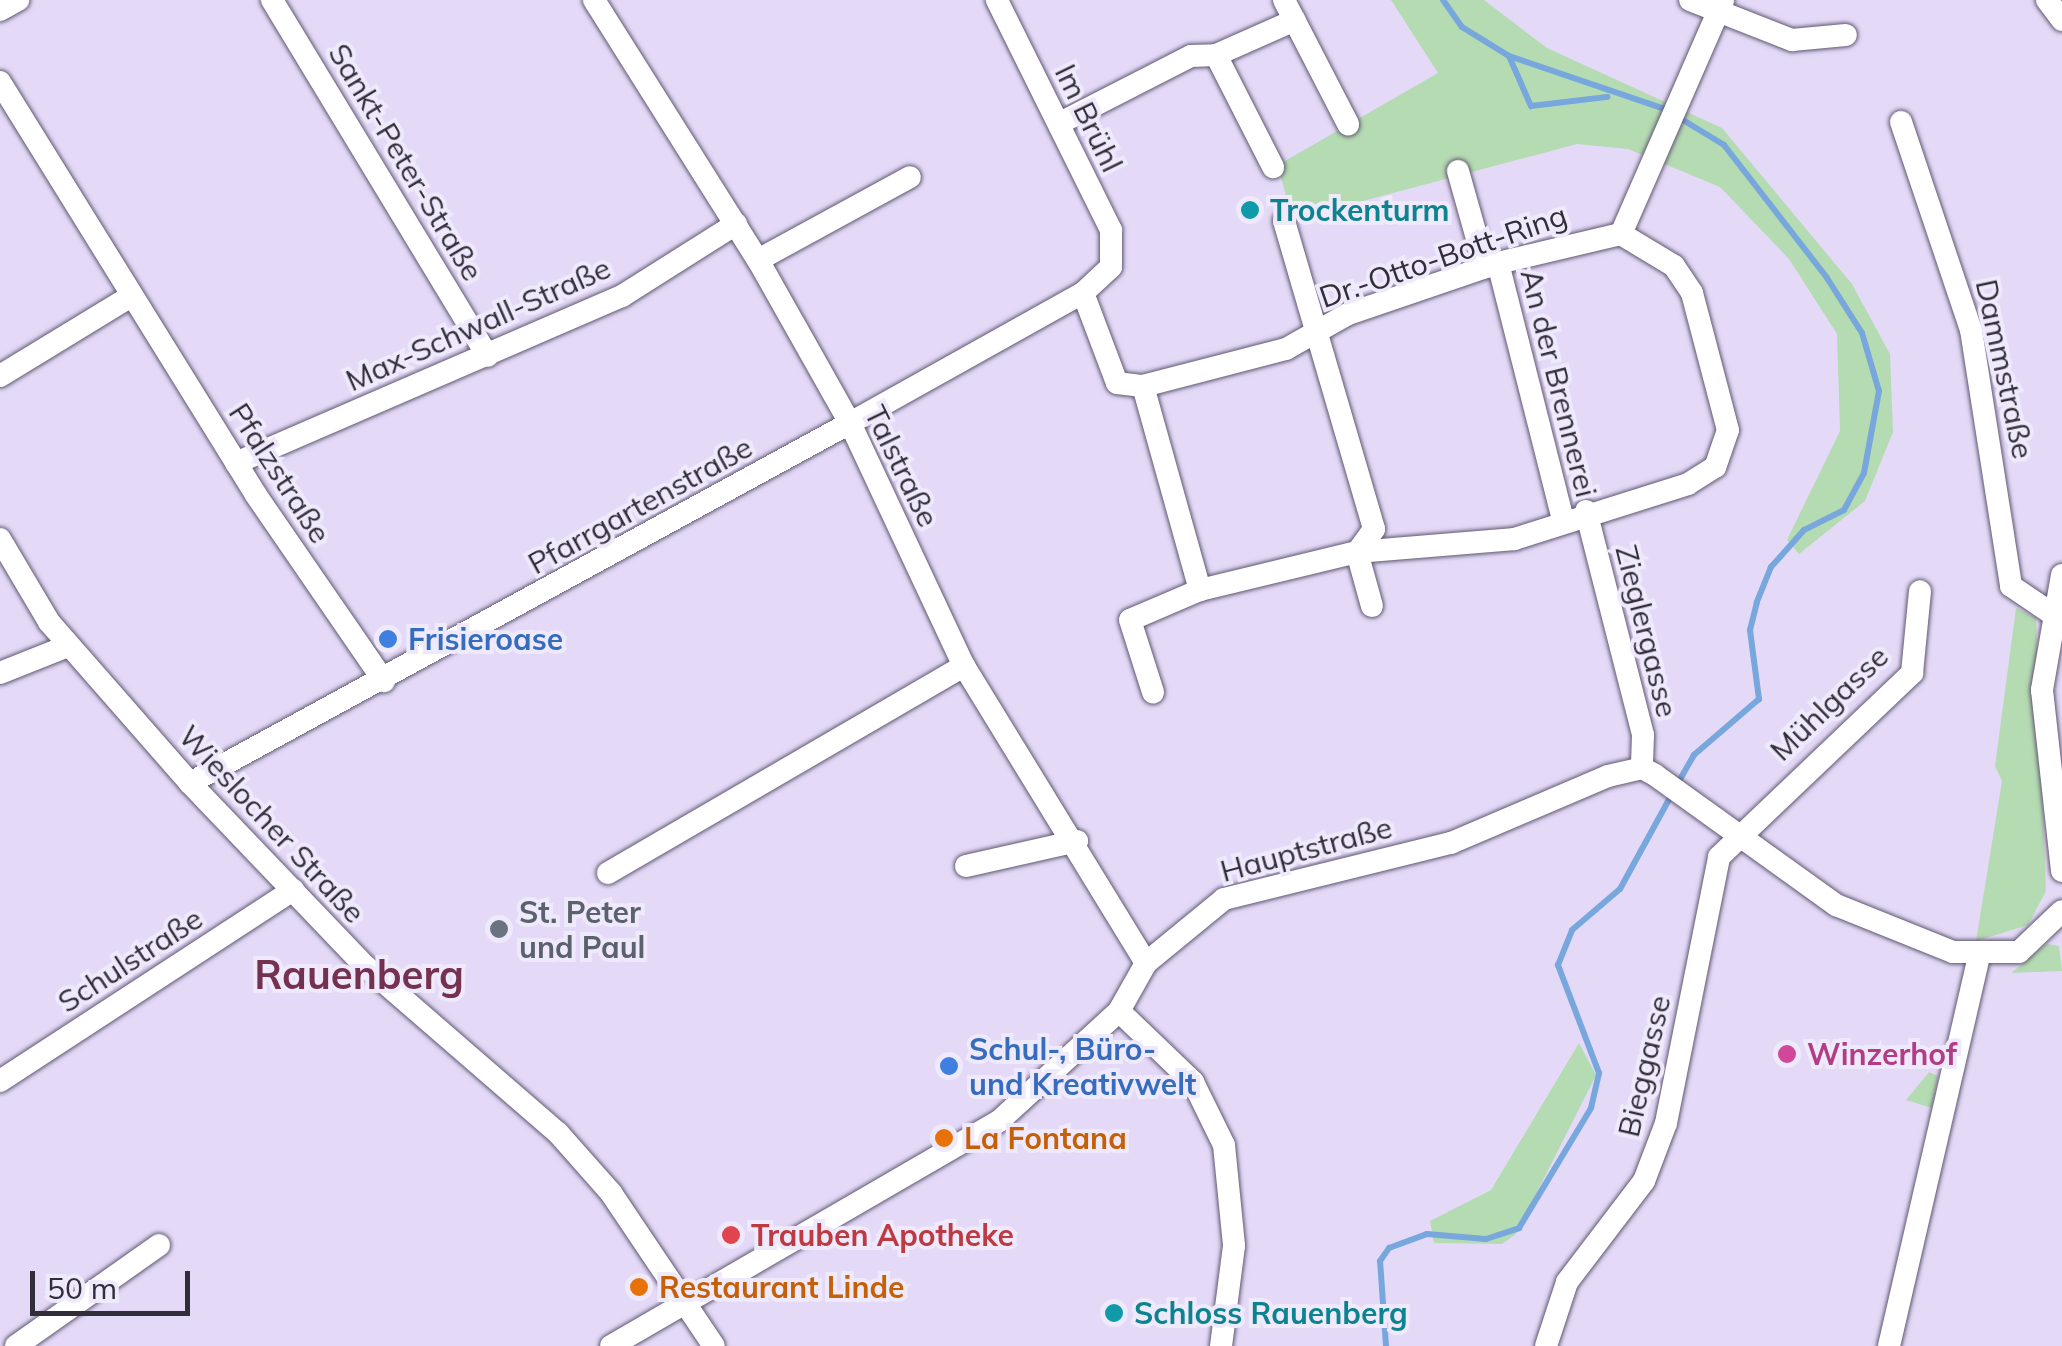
<!DOCTYPE html>
<meta charset="utf-8">
<style>
body{margin:0}
#map{position:relative;width:2062px;height:1346px;overflow:hidden;background:#e4daf8;font-family:Mulish,sans-serif}
div>[style]{position:absolute}
.green>*{inset:0;background:#b5dbb3}
.stream>*{height:6px;margin:-3px;padding:0 3px;transform-origin:3px;border-radius:3px;background:#78a7dd}
.roads{filter:drop-shadow(0 0 2px #605771) drop-shadow(0 0 2px #605771)}
.street>*{height:22px;margin:-11px;padding:0 11px;transform-origin:11px;border-radius:11px;background:#fff}
.dots>*{width:28px;height:28px;translate:-50% -50%;box-sizing:border-box;border:5px solid #efe9fc;border-radius:50%}
span{translate:-50% -50%;white-space:nowrap;text-align:center;line-height:1.15;-webkit-text-stroke:8px #efe9fc;paint-order:stroke}
.street-label{font-size:30px;color:#312d39}
.culture-label{font-size:30px;color:#0d838f;font-weight:700}
.left{translate:0 -50%;text-align:left}
.shop-label{font-size:30px;color:#366cbe;font-weight:700}
.worship-label{font-size:30px;color:#5b616d;font-weight:700}
.hotel-label{font-size:30px;color:#b23c85;font-weight:700}
.food-label{font-size:30px;color:#c56008;font-weight:700}
.health-label{font-size:30px;color:#be3a42;font-weight:700}
.district-label{font-size:40px;color:#753250;font-weight:700}
.scale{position:absolute;left:30px;top:1271px;width:160px;height:45px;box-sizing:border-box;border:5px solid #312d39;border-top:0;padding-left:12px;font-size:30px;line-height:35px;white-space:nowrap;color:#312d39;-webkit-text-stroke:8px #efe9fc;paint-order:stroke}
</style>
<div id="map">
<div class="green">
<i style="clip-path:polygon(1391px 0,1484px 0,1547px 48px,1722px 128px,1852px 284px,1890px 354px,1893px 432px,1865px 501px,1799px 554px,1787px 540px,1840px 431px,1837px 334px,1789px 259px,1720px 187px,1628px 149px,1577px 144px,1292px 220px,1278px 165px,1438px 73px)"></i>
<i style="clip-path:polygon(2016px 608px,2036px 618px,2046px 891px,2028px 925px,1976px 941px,2002px 781px,1995px 766px)"></i>
<i style="clip-path:polygon(2047px 944px,2059px 946px,2062px 971px,2011px 973px)"></i>
<i style="clip-path:polygon(1579px 1043px,1596px 1075px,1516px 1234px,1502px 1244px,1434px 1243px,1430px 1221px,1491px 1190px)"></i>
<i style="clip-path:polygon(1929px 1072px,1938px 1076px,1932px 1108px,1906px 1100px)"></i>
</div>
<div class="stream">
<i style="left:1443px;top:0;width:33px;rotate:55deg"></i>
<i style="left:1462px;top:27px;width:55px;rotate:31.7deg"></i>
<i style="left:1509px;top:56px;width:168px;rotate:18.8deg"></i>
<i style="left:1509px;top:56px;width:55px;rotate:66.3deg"></i>
<i style="left:1531px;top:106px;width:77px;rotate:-6.8deg"></i>
<i style="left:1678px;top:117px;width:54px;rotate:31.3deg"></i>
<i style="left:1724px;top:145px;width:168px;rotate:52.2deg"></i>
<i style="left:1827px;top:278px;width:65px;rotate:57.5deg"></i>
<i style="left:1862px;top:333px;width:60px;rotate:73.7deg"></i>
<i style="left:1879px;top:391px;width:83px;rotate:100.4deg"></i>
<i style="left:1864px;top:473px;width:42px;rotate:118.4deg"></i>
<i style="left:1844px;top:510px;width:45px;rotate:153.4deg"></i>
<i style="left:1804px;top:530px;width:50px;rotate:131.7deg"></i>
<i style="left:1771px;top:567px;width:38px;rotate:112deg"></i>
<i style="left:1757px;top:602px;width:29px;rotate:104deg"></i>
<i style="left:1750px;top:630px;width:70px;rotate:82.6deg"></i>
<i style="left:1759px;top:699px;width:86px;rotate:139.3deg"></i>
<i style="left:1694px;top:755px;width:32px;rotate:120deg"></i>
<i style="left:1386px;top:1346px;width:85px;rotate:-94deg"></i>
<i style="left:1380px;top:1261px;width:16px;rotate:-55deg"></i>
<i style="left:1389px;top:1248px;width:40px;rotate:-20.2deg"></i>
<i style="left:1427px;top:1234px;width:59px;rotate:4.8deg"></i>
<i style="left:1486px;top:1239px;width:35px;rotate:-18deg"></i>
<i style="left:1519px;top:1228px;width:140px;rotate:-59deg"></i>
<i style="left:1591px;top:1108px;width:36px;rotate:-77deg"></i>
<i style="left:1599px;top:1073px;width:116px;rotate:-110.8deg"></i>
<i style="left:1558px;top:965px;width:38px;rotate:-68deg"></i>
<i style="left:1572px;top:930px;width:63px;rotate:-40.5deg"></i>
<i style="left:1620px;top:889px;width:108px;rotate:-61.3deg"></i>
</div>
<div class="roads">
<div class="street">
<i style="left:272px;top:0;width:416px;rotate:58.8deg"></i>
<i style="left:594px;top:0;width:307px;rotate:57.8deg"></i>
<i style="left:758px;top:260px;width:187px;rotate:60.6deg"></i>
<i style="left:850px;top:423px;width:268px;rotate:64.9deg"></i>
<i style="left:964px;top:666px;width:348px;rotate:58.5deg"></i>
<i style="left:1284px;top:0;width:140px;rotate:62.7deg"></i>
<i style="left:1690px;top:0;width:110px;rotate:21.4deg"></i>
<i style="left:1792px;top:40px;width:54px;rotate:-5.3deg"></i>
<i style="left:2047px;top:0;width:25px;rotate:53deg"></i>
<i style="left:0;top:10px;width:21px;rotate:-29deg"></i>
<i style="left:1216px;top:55px;width:126px;rotate:63deg"></i>
<i style="left:0;top:82px;width:486px;rotate:58.2deg"></i>
<i style="left:256px;top:495px;width:226px;rotate:55.5deg"></i>
<i style="left:1901px;top:122px;width:219px;rotate:71.4deg"></i>
<i style="left:1971px;top:330px;width:259px;rotate:81.1deg"></i>
<i style="left:2011px;top:586px;width:48px;rotate:34deg"></i>
<i style="left:1060px;top:123px;width:147px;rotate:-27.1deg"></i>
<i style="left:1191px;top:56px;width:25px;rotate:-2deg"></i>
<i style="left:1216px;top:55px;width:86px;rotate:-23.9deg"></i>
<i style="left:1458px;top:171px;width:100px;rotate:74.3deg"></i>
<i style="left:1284px;top:221px;width:321px;rotate:73.7deg"></i>
<i style="left:1374px;top:529px;width:29px;rotate:126deg"></i>
<i style="left:1357px;top:552px;width:56px;rotate:74.5deg"></i>
<i style="left:1621px;top:234px;width:255px;rotate:-66.4deg"></i>
<i style="left:758px;top:260px;width:173px;rotate:-28.6deg"></i>
<i style="left:1498px;top:263px;width:264px;rotate:75.8deg"></i>
<i style="left:1083px;top:293px;width:96px;rotate:69.3deg"></i>
<i style="left:1117px;top:383px;width:26px;rotate:7deg"></i>
<i style="left:1143px;top:386px;width:212px;rotate:74.4deg"></i>
<i style="left:0;top:376px;width:153px;rotate:-31.4deg"></i>
<i style="left:1143px;top:386px;width:148px;rotate:-14.5deg"></i>
<i style="left:1286px;top:349px;width:71px;rotate:-29.4deg"></i>
<i style="left:1348px;top:314px;width:158px;rotate:-18.8deg"></i>
<i style="left:1498px;top:263px;width:126px;rotate:-13.3deg"></i>
<i style="left:1621px;top:234px;width:62px;rotate:31.1deg"></i>
<i style="left:1674px;top:266px;width:32px;rotate:56deg"></i>
<i style="left:1692px;top:293px;width:142px;rotate:75.3deg"></i>
<i style="left:1728px;top:430px;width:39px;rotate:109deg"></i>
<i style="left:1715px;top:467px;width:32px;rotate:148deg"></i>
<i style="left:1688px;top:484px;width:182px;rotate:162.4deg"></i>
<i style="left:1515px;top:539px;width:159px;rotate:175.3deg"></i>
<i style="left:1357px;top:552px;width:162px;rotate:166.4deg"></i>
<i style="left:1200px;top:590px;width:76px;rotate:156.8deg"></i>
<i style="left:1130px;top:620px;width:76px;rotate:72.3deg"></i>
<i style="left:236px;top:463px;width:421px;rotate:-23.4deg"></i>
<i style="left:622px;top:296px;width:135px;rotate:-32.3deg"></i>
<i style="left:1586px;top:511px;width:231px;rotate:75.7deg"></i>
<i style="left:1643px;top:735px;width:33px;rotate:92deg"></i>
<i style="left:0;top:539px;width:96px;rotate:59.4deg"></i>
<i style="left:49px;top:622px;width:214px;rotate:48.8deg"></i>
<i style="left:190px;top:783px;width:252px;rotate:46.3deg"></i>
<i style="left:364px;top:965px;width:257px;rotate:40.9deg"></i>
<i style="left:558px;top:1133px;width:80px;rotate:48.5deg"></i>
<i style="left:611px;top:1193px;width:184px;rotate:56.1deg"></i>
<i style="left:2062px;top:575px;width:117px;rotate:99.9deg"></i>
<i style="left:2042px;top:690px;width:182px;rotate:83.7deg"></i>
<i style="left:0;top:673px;width:73px;rotate:-21.7deg"></i>
<i style="left:190px;top:783px;width:752px;rotate:-28.61deg"></i>
<i style="left:850px;top:423px;width:267px;rotate:-29.2deg"></i>
<i style="left:1083px;top:293px;width:38px;rotate:-43deg"></i>
<i style="left:1111px;top:267px;width:37px;rotate:-90deg"></i>
<i style="left:1111px;top:230px;width:257px;rotate:-116.4deg"></i>
<i style="left:966px;top:866px;width:114px;rotate:-12.7deg"></i>
<i style="left:608px;top:873px;width:412px;rotate:-30.2deg"></i>
<i style="left:1119px;top:1011px;width:103px;rotate:43.8deg"></i>
<i style="left:1193px;top:1082px;width:70px;rotate:63.8deg"></i>
<i style="left:1224px;top:1145px;width:101px;rotate:84.3deg"></i>
<i style="left:1234px;top:1246px;width:101px;rotate:97.4deg"></i>
<i style="left:0;top:1081px;width:350px;rotate:-33.1deg"></i>
<i style="left:16px;top:1346px;width:175px;rotate:-35.2deg"></i>
<i style="left:611px;top:1346px;width:447px;rotate:-30.1deg"></i>
<i style="left:998px;top:1122px;width:164px;rotate:-42.5deg"></i>
<i style="left:1119px;top:1011px;width:55px;rotate:-60.6deg"></i>
<i style="left:1146px;top:963px;width:101px;rotate:-39.4deg"></i>
<i style="left:1224px;top:899px;width:234px;rotate:-13.9deg"></i>
<i style="left:1451px;top:843px;width:171px;rotate:-23.1deg"></i>
<i style="left:1608px;top:776px;width:35px;rotate:-13deg"></i>
<i style="left:1642px;top:768px;width:15px;rotate:28deg"></i>
<i style="left:1655px;top:775px;width:223px;rotate:35.7deg"></i>
<i style="left:1836px;top:905px;width:126px;rotate:21.9deg"></i>
<i style="left:1953px;top:952px;width:66px"></i>
<i style="left:2019px;top:952px;width:59px;rotate:-43.6deg"></i>
<i style="left:1546px;top:1346px;width:67px;rotate:-71.8deg"></i>
<i style="left:1567px;top:1282px;width:127px;rotate:-52.7deg"></i>
<i style="left:1644px;top:1181px;width:62px;rotate:-69.2deg"></i>
<i style="left:1666px;top:1123px;width:271px;rotate:-78.7deg"></i>
<i style="left:1719px;top:857px;width:267px;rotate:-43.6deg"></i>
<i style="left:1912px;top:673px;width:82px;rotate:-84.4deg"></i>
<i style="left:1889px;top:1346px;width:399px;rotate:-77deg"></i>
</div>
</div>
<div class="dots">
<i style="left:1250px;top:210px;background:#0f9aa8"></i>
<i style="left:388px;top:639px;background:#3f7fe0"></i>
<i style="left:499px;top:929px;background:#6b7280"></i>
<i style="left:1787px;top:1054px;background:#d1479c"></i>
<i style="left:949px;top:1066px;background:#3f7fe0"></i>
<i style="left:944px;top:1138px;background:#e8710a"></i>
<i style="left:731px;top:1235px;background:#e0444e"></i>
<i style="left:639px;top:1287px;background:#e8710a"></i>
<i style="left:1114px;top:1313px;background:#0f9aa8"></i>
</div>
<div class="street-label">
<span style="left:1089px;top:118px;rotate:64deg">Im Brühl</span>
<span style="left:406px;top:162px;rotate:59deg">Sankt-Peter-Straße</span>
<span style="left:1443px;top:256px;rotate:-19deg">Dr.-Otto-Bott-Ring</span>
<span style="left:478px;top:324px;rotate:-24deg">Max-Schwall-Straße</span>
<span style="left:2005px;top:369px;rotate:78deg">Dammstraße</span>
<span style="left:1559px;top:383px;rotate:76deg">An der Brennerei</span>
<span style="left:902px;top:466px;rotate:64deg">Talstraße</span>
<span style="left:280px;top:473px;rotate:57deg">Pfalzstraße</span>
<span style="left:640px;top:505px;rotate:-29deg">Pfarrgartenstraße</span>
<span style="left:1647px;top:631px;rotate:76deg">Zieglergasse</span>
<span style="left:1829px;top:703px;rotate:-44deg">Mühlgasse</span>
<span style="left:272px;top:824px;rotate:47deg">Wieslocher Straße</span>
<span style="left:1306px;top:849px;rotate:-15deg">Hauptstraße</span>
<span style="left:130px;top:960px;rotate:-33deg">Schulstraße</span>
<span style="left:1644px;top:1066px;rotate:-77deg">Bieggasse</span>
</div>
<div class="culture-label">
<span class="left" style="left:1270px;top:210px">Trockenturm</span>
<span class="left" style="left:1134px;top:1313px">Schloss Rauenberg</span>
</div>
<div class="shop-label">
<span class="left" style="left:408px;top:639px">Frisieroase</span>
<span class="left" style="left:969px;top:1066px">Schul-, Büro-<br>und Kreativwelt</span>
</div>
<div class="worship-label">
<span class="left" style="left:519px;top:929px">St. Peter<br>und Paul</span>
</div>
<div class="hotel-label">
<span class="left" style="left:1807px;top:1054px">Winzerhof</span>
</div>
<div class="food-label">
<span class="left" style="left:964px;top:1138px">La Fontana</span>
<span class="left" style="left:659px;top:1287px">Restaurant Linde</span>
</div>
<div class="health-label">
<span class="left" style="left:751px;top:1235px">Trauben Apotheke</span>
</div>
<div class="district-label">
<span style="left:359px;top:974px">Rauenberg</span>
</div>
<div class="scale">50 m</div>
</div>
